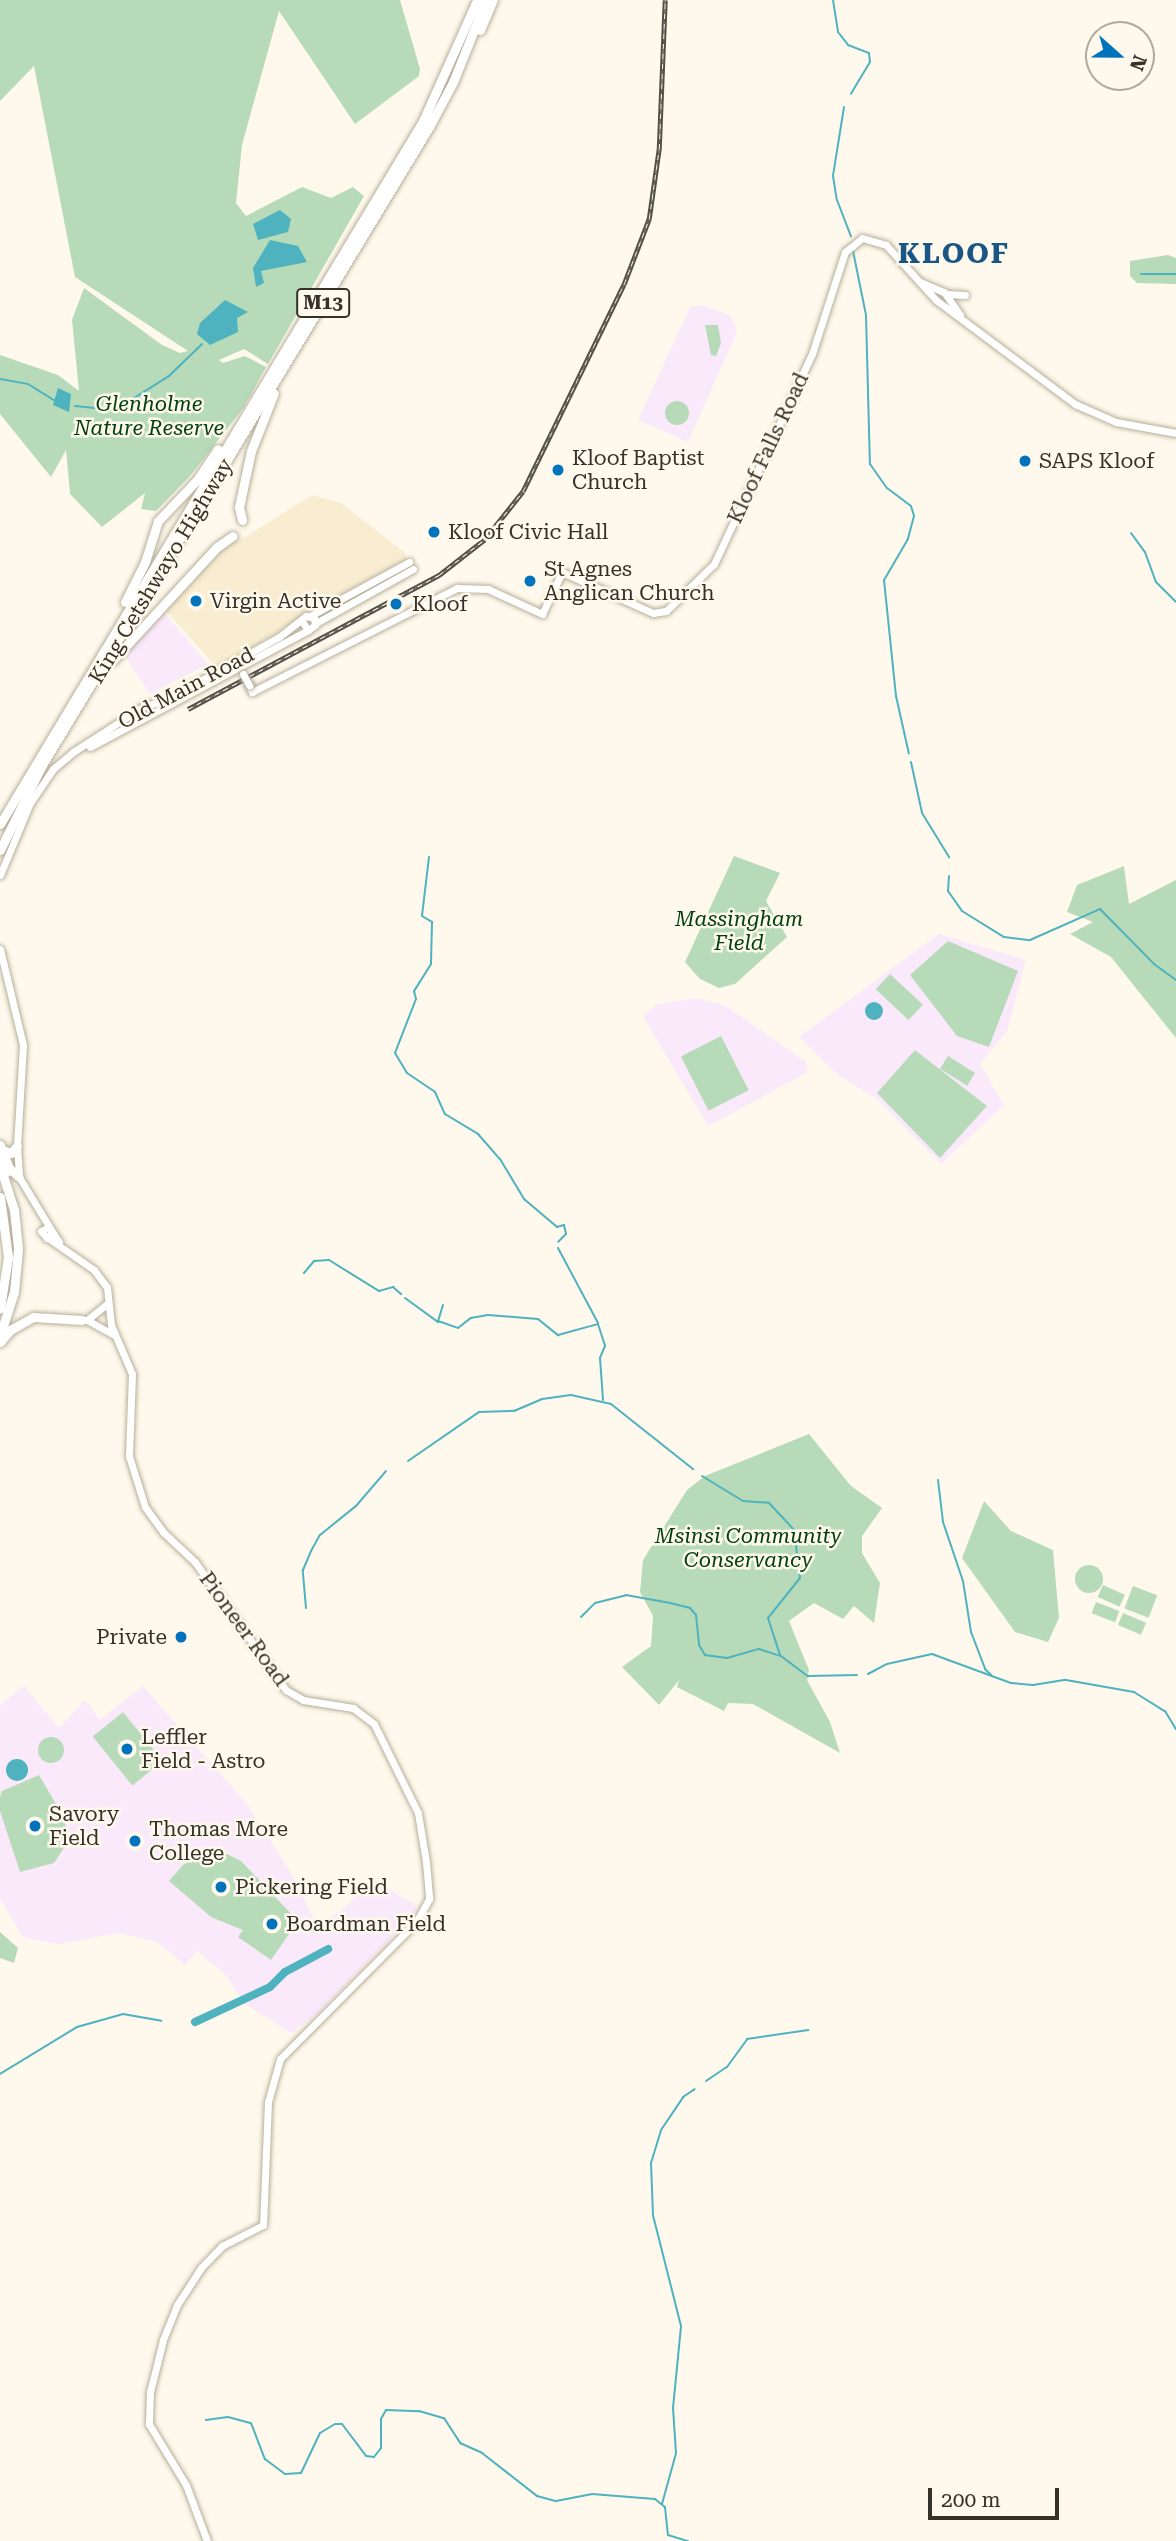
<!DOCTYPE html>
<style>
body{margin:0}
#map{position:relative;width:1176px;height:2541px;overflow:hidden;background:#fef9ec;font-family:"Roboto Serif",serif}
div>[style]{position:absolute}
.built>*{inset:0;background:#f9edd1}
.education>*{inset:0;background:#fae9fb}
.green>*{inset:0;background:#b7dbb8;transform-origin:0 0}
.round{border-radius:50%}
.water>*{inset:0;background:#4eb2bf}
.stream>*{height:2px;margin:-1px;padding:0 1px;transform-origin:1px;border-radius:1px;background:#4eb2bf}
.river>*{height:8px;margin:-4px;padding:0 4px;transform-origin:4px;border-radius:4px;background:#4eb2bf}
.roads{filter:drop-shadow(0 0 2px #b7af9b) drop-shadow(0 0 2px #b7af9b)}
.secondary>*{height:7px;margin:-3.5px;padding:0 3.5px;transform-origin:3.5px;border-radius:3.5px;background:#fff}
.motorway>*{height:9px;margin:-4.5px;padding:0 4.5px;transform-origin:4.5px;border-radius:4.5px;background:#fff}
.rail>*{height:4.5px;margin-top:-2.25px;transform-origin:0;background:repeating-linear-gradient(90deg,#fef9ec 0 5px,#535047 0 10px);box-sizing:border-box;border-block:2px solid #535047}
.bridges{filter:drop-shadow(0 0 2px #b7af9b) drop-shadow(0 0 2px #b7af9b)}
.secondary-bridge>*{height:7px;margin:-3.5px;padding:0 3.5px;transform-origin:3.5px;border-radius:3.5px;background:#fff}
.dots>*{width:19px;height:19px;translate:-50% -50%;box-sizing:border-box;border:4px solid #fef9ec;border-radius:50%}
span{translate:-50% -50%;white-space:nowrap;text-align:center;line-height:1.15;-webkit-text-stroke:5px #fef9ec;paint-order:stroke}
.shield-label span{padding:2px 5px;background:#fef9ec;border:2px solid;border-radius:5px;-webkit-text-stroke-width:0}
.shield-label{font-size:19px;color:#343129;font-weight:700}
.park-label{font-size:21px;color:#02410f;font-style:italic}
.street-label{font-size:21px;color:#343129}
.poi-label{font-size:21px;color:#343129}
.left{translate:0 -50%;text-align:left}
.right{translate:-100% -50%;text-align:right}
.district-label{font-size:28px;color:#195585;font-weight:700;letter-spacing:2px}
.north{position:absolute;left:1085px;top:21px;width:70px;height:70px;box-sizing:border-box;background:#fef9ec;border:2px solid #ada99e;border-radius:50%;rotate:111deg;font-size:19px;font-weight:700;line-height:28px;text-align:center;color:#343129}
.north::after{content:'';display:block;margin:auto;width:24px;height:32px;background:#0173bd;clip-path:polygon(50% 0,100% 100%,50% 72%,0 100%)}
.scale{position:absolute;left:928px;top:2488px;width:131px;height:32px;box-sizing:border-box;border:4px solid #343129;border-top:0;padding-left:9px;font-size:21px;line-height:24px;white-space:nowrap;color:#343129;-webkit-text-stroke:5px #fef9ec;paint-order:stroke}
</style>
<div id="map">
<div class="built">
<i style="clip-path:polygon(312px 495px,341px 503px,404px 552px,407px 560px,323px 603px,218px 669px,162px 606px,223px 545px,247px 536px)"></i>
</div>
<div class="education">
<i style="clip-path:polygon(702px 305px,731px 316px,737px 332px,688px 442px,638px 420px,690px 307px)"></i>
<i style="clip-path:polygon(161px 609px,208px 664px,150px 694px,121px 650px)"></i>
<i style="clip-path:polygon(939px 934px,1026px 960px,1007px 1031px,980px 1064px,1004px 1105px,941px 1164px,877px 1099px,837px 1074px,799px 1037px)"></i>
<i style="clip-path:polygon(697px 998px,726px 1006px,806px 1062px,808px 1072px,708px 1126px,643px 1016px,657px 1004px)"></i>
<i style="clip-path:polygon(24px 1686px,59px 1728px,85px 1700px,100px 1720px,143px 1686px,247px 1804px,295px 1879px,318px 1928px,352px 1901px,371px 1878px,417px 1906px,414px 1915px,316px 2015px,291px 2033px,244px 2003px,226px 1975px,197px 1951px,185px 1965px,157px 1942px,121px 1933px,57px 1944px,23px 1937px,0 1899px,0 1705px)"></i>
</div>
<div class="green">
<i style="clip-path:polygon(0 0,400px 0,420px 69px,419px 76px,355px 124px,279px 11px,242px 145px,236px 203px,246px 216px,302px 187px,331px 198px,353px 187px,364px 196px,268px 364px,244px 349px,219px 360px,223px 363px,245px 356px,266px 367px,244px 407px,190px 476px,156px 511px,141px 509px,145px 493px,102px 527px,70px 494px,66px 450px,51px 477px,0 414px,0 355px,58px 375px,79px 391px,72px 320px,84px 288px,162px 345px,180px 353px,188px 351px,75px 277px,34px 66px,0 101px)"></i>
<i style="clip-path:polygon(1168px 255px,1176px 258px,1176px 284px,1137px 283px,1130px 276px,1130px 261px)"></i>
<i style="clip-path:polygon(705px 325px,718px 325px,721px 343px,716px 356px,711px 355px)"></i>
<i class="round" style="left:665px;top:401px;width:24px;height:24px"></i>
<i style="clip-path:polygon(734px 856px,780px 873px,766px 901px,787px 937px,735px 984px,719px 988px,700px 979px,685px 962px)"></i>
<i style="clip-path:polygon(1124px 866px,1129px 904px,1176px 880px,1176px 1038px,1111px 957px,1070px 934px,1093px 922px,1067px 912px,1077px 885px)"></i>
<i style="clip-path:polygon(948px 941px,1018px 971px,989px 1047px,957px 1036px,910px 975px)"></i>
<i style="left:890px;top:974px;width:45px;height:21px;rotate:43deg"></i>
<i style="left:721px;top:1036px;width:61px;height:45px;rotate:63deg"></i>
<i style="clip-path:polygon(915px 1050px,987px 1106px,940px 1158px,877px 1093px)"></i>
<i style="left:948px;top:1056px;width:32px;height:15px;rotate:32deg"></i>
<i style="clip-path:polygon(809px 1434px,851px 1486px,882px 1508px,862px 1536px,862px 1553px,880px 1583px,874px 1623px,854px 1606px,843px 1619px,814px 1603px,789px 1621px,809px 1670px,807px 1680px,830px 1722px,840px 1753px,753px 1704px,728px 1703px,724px 1711px,677px 1687px,679px 1680px,659px 1705px,622px 1667px,651px 1646px,653px 1616px,640px 1592px,643px 1560px,687px 1490px,705px 1476px)"></i>
<i style="clip-path:polygon(984px 1501px,1011px 1531px,1053px 1550px,1059px 1618px,1048px 1642px,1015px 1632px,962px 1558px)"></i>
<i class="round" style="left:1075px;top:1565px;width:28px;height:28px"></i>
<i style="left:1103px;top:1585px;width:24px;height:13px;rotate:24deg"></i>
<i style="left:1133px;top:1586px;width:26px;height:24px;rotate:21deg"></i>
<i style="left:1096px;top:1602px;width:25px;height:12px;rotate:21deg"></i>
<i style="left:1123px;top:1613px;width:25px;height:13px;rotate:23deg"></i>
<i style="left:123px;top:1712px;width:63px;height:39px;rotate:51deg"></i>
<i class="round" style="left:38px;top:1737px;width:26px;height:26px"></i>
<i style="clip-path:polygon(39px 1775px,65px 1819px,67px 1843px,54px 1863px,20px 1872px,0 1811px,0 1797px,2px 1791px)"></i>
<i style="clip-path:polygon(213px 1847px,241px 1861px,298px 1921px,271px 1960px,238px 1937px,243px 1930px,211px 1917px,169px 1881px,183px 1865px)"></i>
<i style="clip-path:polygon(0 1932px,18px 1948px,14px 1963px,0 1958px)"></i>
</div>
<div class="water">
<i style="clip-path:polygon(280px 210px,291px 219px,288px 232px,258px 240px,253px 224px)"></i>
<i style="clip-path:polygon(270px 240px,298px 246px,307px 262px,261px 271px,264px 283px,256px 287px,253px 268px)"></i>
<i style="clip-path:polygon(225px 300px,248px 312px,237px 318px,238px 332px,210px 345px,197px 334px,200px 323px)"></i>
<i style="clip-path:polygon(58px 388px,71px 394px,69px 412px,53px 405px)"></i>
<i class="round" style="left:865px;top:1002px;width:18px;height:18px"></i>
<i class="round" style="left:6px;top:1759px;width:22px;height:22px"></i>
</div>
<div class="stream">
<i style="left:833px;top:0;width:32px;rotate:81deg"></i>
<i style="left:838px;top:32px;width:16px;rotate:52deg"></i>
<i style="left:848px;top:45px;width:22px;rotate:21deg"></i>
<i style="left:869px;top:53px;width:9px;rotate:84deg"></i>
<i style="left:870px;top:62px;width:37px;rotate:121deg"></i>
<i style="left:844px;top:107px;width:70px;rotate:99.1deg"></i>
<i style="left:833px;top:176px;width:24px;rotate:81deg"></i>
<i style="left:837px;top:200px;width:39px;rotate:69deg"></i>
<i style="left:853px;top:251px;width:65px;rotate:78.5deg"></i>
<i style="left:866px;top:315px;width:149px;rotate:88.5deg"></i>
<i style="left:870px;top:464px;width:29px;rotate:55deg"></i>
<i style="left:887px;top:488px;width:30px;rotate:37deg"></i>
<i style="left:911px;top:506px;width:10px;rotate:73deg"></i>
<i style="left:914px;top:516px;width:24px;rotate:105deg"></i>
<i style="left:908px;top:539px;width:48px;rotate:120.3deg"></i>
<i style="left:884px;top:580px;width:117px;rotate:84.1deg"></i>
<i style="left:896px;top:696px;width:59px;rotate:77.4deg"></i>
<i style="left:1141px;top:274px;width:35px"></i>
<i style="left:0;top:379px;width:28px;rotate:10deg"></i>
<i style="left:28px;top:384px;width:31px;rotate:32deg"></i>
<i style="left:75px;top:406px;width:40px;rotate:5.7deg"></i>
<i style="left:115px;top:410px;width:64px;rotate:-32.2deg"></i>
<i style="left:169px;top:376px;width:46px;rotate:-44.1deg"></i>
<i style="left:1131px;top:533px;width:24px;rotate:54deg"></i>
<i style="left:1145px;top:552px;width:32px;rotate:70deg"></i>
<i style="left:1156px;top:582px;width:28px;rotate:45deg"></i>
<i style="left:911px;top:762px;width:52px;rotate:77.8deg"></i>
<i style="left:922px;top:813px;width:52px;rotate:58.5deg"></i>
<i style="left:429px;top:857px;width:59px;rotate:96.8deg"></i>
<i style="left:422px;top:916px;width:12px;rotate:31deg"></i>
<i style="left:432px;top:922px;width:42px;rotate:91.4deg"></i>
<i style="left:431px;top:964px;width:32px;rotate:122deg"></i>
<i style="left:414px;top:991px;width:8px;rotate:76deg"></i>
<i style="left:416px;top:999px;width:58px;rotate:111.3deg"></i>
<i style="left:395px;top:1053px;width:23px;rotate:59deg"></i>
<i style="left:407px;top:1073px;width:34px;rotate:34deg"></i>
<i style="left:435px;top:1092px;width:24px;rotate:66deg"></i>
<i style="left:445px;top:1114px;width:39px;rotate:31deg"></i>
<i style="left:478px;top:1134px;width:33px;rotate:49deg"></i>
<i style="left:500px;top:1159px;width:47px;rotate:59deg"></i>
<i style="left:524px;top:1199px;width:43px;rotate:40.3deg"></i>
<i style="left:557px;top:1227px;width:7px;rotate:-16deg"></i>
<i style="left:564px;top:1225px;width:9px;rotate:77deg"></i>
<i style="left:566px;top:1234px;width:11px;rotate:135deg"></i>
<i style="left:949px;top:876px;width:15px;rotate:94deg"></i>
<i style="left:948px;top:891px;width:24px;rotate:55deg"></i>
<i style="left:962px;top:911px;width:49px;rotate:31.8deg"></i>
<i style="left:1004px;top:937px;width:26px;rotate:7deg"></i>
<i style="left:1030px;top:940px;width:77px;rotate:-23.9deg"></i>
<i style="left:1100px;top:909px;width:77px;rotate:45.5deg"></i>
<i style="left:1154px;top:964px;width:27px;rotate:36deg"></i>
<i style="left:558px;top:1248px;width:85px;rotate:61.9deg"></i>
<i style="left:304px;top:1273px;width:16px;rotate:-50deg"></i>
<i style="left:314px;top:1261px;width:15px;rotate:-4deg"></i>
<i style="left:329px;top:1260px;width:59px;rotate:31.8deg"></i>
<i style="left:379px;top:1291px;width:15px;rotate:-16deg"></i>
<i style="left:393px;top:1287px;width:11px;rotate:41deg"></i>
<i style="left:405px;top:1298px;width:41px;rotate:36deg"></i>
<i style="left:443px;top:1305px;width:17px;rotate:107deg"></i>
<i style="left:438px;top:1321px;width:21px;rotate:19deg"></i>
<i style="left:458px;top:1328px;width:16px;rotate:-38deg"></i>
<i style="left:471px;top:1318px;width:17px;rotate:-10deg"></i>
<i style="left:488px;top:1315px;width:50px;rotate:4.6deg"></i>
<i style="left:538px;top:1319px;width:26px;rotate:39deg"></i>
<i style="left:558px;top:1335px;width:41px;rotate:-15.4deg"></i>
<i style="left:598px;top:1324px;width:23px;rotate:72deg"></i>
<i style="left:605px;top:1346px;width:13px;rotate:113deg"></i>
<i style="left:600px;top:1358px;width:42px;rotate:85.9deg"></i>
<i style="left:408px;top:1461px;width:86px;rotate:-34.6deg"></i>
<i style="left:479px;top:1412px;width:35px;rotate:-2deg"></i>
<i style="left:514px;top:1411px;width:30px;rotate:-23deg"></i>
<i style="left:542px;top:1399px;width:29px;rotate:-8deg"></i>
<i style="left:571px;top:1395px;width:41px;rotate:12.7deg"></i>
<i style="left:611px;top:1404px;width:105px;rotate:38.4deg"></i>
<i style="left:702px;top:1476px;width:48px;rotate:31.4deg"></i>
<i style="left:743px;top:1501px;width:26px;rotate:4deg"></i>
<i style="left:769px;top:1503px;width:37px;rotate:47deg"></i>
<i style="left:794px;top:1530px;width:48px;rotate:82.9deg"></i>
<i style="left:800px;top:1578px;width:51px;rotate:128.7deg"></i>
<i style="left:768px;top:1618px;width:39px;rotate:72deg"></i>
<i style="left:938px;top:1480px;width:42px;rotate:83.2deg"></i>
<i style="left:943px;top:1522px;width:62px;rotate:71.3deg"></i>
<i style="left:963px;top:1581px;width:52px;rotate:81.1deg"></i>
<i style="left:971px;top:1632px;width:40px;rotate:69deg"></i>
<i style="left:985px;top:1669px;width:10px;rotate:45deg"></i>
<i style="left:306px;top:1608px;width:38px;rotate:-95deg"></i>
<i style="left:303px;top:1570px;width:21px;rotate:-67deg"></i>
<i style="left:311px;top:1551px;width:18px;rotate:-61deg"></i>
<i style="left:320px;top:1535px;width:46px;rotate:-38.9deg"></i>
<i style="left:356px;top:1506px;width:46px;rotate:-49.4deg"></i>
<i style="left:581px;top:1617px;width:20px;rotate:-45deg"></i>
<i style="left:595px;top:1603px;width:32px;rotate:-14deg"></i>
<i style="left:626px;top:1595px;width:45px;rotate:10.3deg"></i>
<i style="left:670px;top:1603px;width:21px;rotate:14deg"></i>
<i style="left:690px;top:1608px;width:9px;rotate:49deg"></i>
<i style="left:696px;top:1615px;width:30px;rotate:84deg"></i>
<i style="left:699px;top:1645px;width:12px;rotate:59deg"></i>
<i style="left:705px;top:1655px;width:22px;rotate:8deg"></i>
<i style="left:727px;top:1658px;width:33px;rotate:-16deg"></i>
<i style="left:759px;top:1649px;width:23px;rotate:18deg"></i>
<i style="left:781px;top:1656px;width:34px;rotate:37deg"></i>
<i style="left:808px;top:1676px;width:49px;rotate:-1.2deg"></i>
<i style="left:868px;top:1674px;width:21px;rotate:-28deg"></i>
<i style="left:887px;top:1664px;width:46px;rotate:-12.5deg"></i>
<i style="left:932px;top:1654px;width:84px;rotate:20.2deg"></i>
<i style="left:1011px;top:1683px;width:22px;rotate:5deg"></i>
<i style="left:1033px;top:1685px;width:33px;rotate:-9deg"></i>
<i style="left:1066px;top:1680px;width:69px;rotate:10deg"></i>
<i style="left:1134px;top:1692px;width:36px;rotate:32deg"></i>
<i style="left:1165px;top:1711px;width:21px;rotate:59deg"></i>
<i style="left:0;top:2074px;width:90px;rotate:-31.4deg"></i>
<i style="left:77px;top:2027px;width:48px;rotate:-15.8deg"></i>
<i style="left:123px;top:2014px;width:39px;rotate:10deg"></i>
<i style="left:706px;top:2081px;width:25px;rotate:-34deg"></i>
<i style="left:727px;top:2067px;width:34px;rotate:-54deg"></i>
<i style="left:747px;top:2039px;width:62px;rotate:-8.4deg"></i>
<i style="left:206px;top:2420px;width:22px;rotate:-8deg"></i>
<i style="left:228px;top:2417px;width:24px;rotate:15deg"></i>
<i style="left:251px;top:2423px;width:39px;rotate:69deg"></i>
<i style="left:265px;top:2459px;width:25px;rotate:37deg"></i>
<i style="left:285px;top:2474px;width:16px;rotate:-4deg"></i>
<i style="left:301px;top:2473px;width:44px;rotate:-64.6deg"></i>
<i style="left:320px;top:2433px;width:17px;rotate:-31deg"></i>
<i style="left:335px;top:2424px;width:7px"></i>
<i style="left:342px;top:2424px;width:40px;rotate:53deg"></i>
<i style="left:366px;top:2456px;width:8px;rotate:7deg"></i>
<i style="left:374px;top:2457px;width:11px;rotate:-52deg"></i>
<i style="left:381px;top:2448px;width:29px;rotate:-90deg"></i>
<i style="left:381px;top:2419px;width:10px;rotate:-61deg"></i>
<i style="left:386px;top:2410px;width:33px;rotate:2deg"></i>
<i style="left:419px;top:2411px;width:26px;rotate:16deg"></i>
<i style="left:444px;top:2418px;width:30px;rotate:57deg"></i>
<i style="left:460px;top:2443px;width:24px;rotate:24deg"></i>
<i style="left:482px;top:2453px;width:70px;rotate:38deg"></i>
<i style="left:537px;top:2496px;width:20px;rotate:15deg"></i>
<i style="left:556px;top:2501px;width:37px;rotate:-11deg"></i>
<i style="left:592px;top:2494px;width:63px;rotate:4.5deg"></i>
<i style="left:655px;top:2499px;width:13px;rotate:39deg"></i>
<i style="left:665px;top:2507px;width:28px;rotate:84deg"></i>
<i style="left:668px;top:2535px;width:21px;rotate:17deg"></i>
<i style="left:662px;top:2504px;width:53px;rotate:-74.6deg"></i>
<i style="left:676px;top:2453px;width:45px;rotate:-93.8deg"></i>
<i style="left:673px;top:2408px;width:82px;rotate:-84.4deg"></i>
<i style="left:681px;top:2326px;width:114px;rotate:-104.2deg"></i>
<i style="left:653px;top:2215px;width:52px;rotate:-92.2deg"></i>
<i style="left:651px;top:2163px;width:34px;rotate:-73deg"></i>
<i style="left:661px;top:2130px;width:40px;rotate:-56deg"></i>
<i style="left:683px;top:2097px;width:14px;rotate:-34deg"></i>
</div>
<div class="river">
<i style="left:195px;top:2022px;width:83px;rotate:-25deg"></i>
<i style="left:270px;top:1987px;width:21px;rotate:-45deg"></i>
<i style="left:285px;top:1972px;width:49px;rotate:-28.1deg"></i>
</div>
<div class="roads">
<div class="secondary">
<i style="left:920px;top:282px;width:26px;rotate:23deg"></i>
<i style="left:944px;top:292px;width:28px;rotate:55deg"></i>
<i style="left:947px;top:294px;width:18px;rotate:3deg"></i>
<i style="left:310px;top:616px;width:113px;rotate:-28.6deg"></i>
<i style="left:316px;top:623px;width:111px;rotate:-29.1deg"></i>
<i style="left:249px;top:685px;width:8px;rotate:67deg"></i>
<i style="left:252px;top:692px;width:230px;rotate:-26.9deg"></i>
<i style="left:457px;top:588px;width:31px;rotate:2deg"></i>
<i style="left:488px;top:589px;width:60px;rotate:24.8deg"></i>
<i style="left:542px;top:614px;width:47px;rotate:-64.5deg"></i>
<i style="left:562px;top:572px;width:100px;rotate:24.3deg"></i>
<i style="left:653px;top:613px;width:13px;rotate:-9deg"></i>
<i style="left:666px;top:611px;width:67px;rotate:-44.4deg"></i>
<i style="left:714px;top:564px;width:232px;rotate:-65deg"></i>
<i style="left:812px;top:354px;width:107px;rotate:-72.1deg"></i>
<i style="left:845px;top:252px;width:22px;rotate:-39deg"></i>
<i style="left:862px;top:238px;width:25px;rotate:16deg"></i>
<i style="left:886px;top:245px;width:74px;rotate:47.7deg"></i>
<i style="left:936px;top:300px;width:174px;rotate:36.8deg"></i>
<i style="left:1075px;top:404px;width:45px;rotate:23.7deg"></i>
<i style="left:1116px;top:422px;width:61px;rotate:10.4deg"></i>
<i style="left:90px;top:747px;width:247px;rotate:-28.2deg"></i>
<i style="left:0;top:875px;width:78px;rotate:-67.4deg"></i>
<i style="left:30px;top:803px;width:41px;rotate:-55.9deg"></i>
<i style="left:53px;top:769px;width:26px;rotate:-40deg"></i>
<i style="left:73px;top:752px;width:85px;rotate:-32.9deg"></i>
<i style="left:144px;top:706px;width:21px;rotate:-14deg"></i>
<i style="left:164px;top:701px;width:132px;rotate:-29.1deg"></i>
<i style="left:279px;top:637px;width:34px;rotate:-38deg"></i>
<i style="left:306px;top:616px;width:8px;rotate:14deg"></i>
<i style="left:314px;top:618px;width:7px;rotate:82deg"></i>
<i style="left:315px;top:625px;width:9px;rotate:144deg"></i>
<i style="left:308px;top:630px;width:11px;rotate:-124deg"></i>
<i style="left:0;top:949px;width:99px;rotate:76.5deg"></i>
<i style="left:23px;top:1045px;width:101px;rotate:93.4deg"></i>
<i style="left:17px;top:1146px;width:31px;rotate:86deg"></i>
<i style="left:19px;top:1177px;width:60px;rotate:58.7deg"></i>
<i style="left:52px;top:1232px;width:8px;rotate:130deg"></i>
<i style="left:47px;top:1238px;width:9px;rotate:-131deg"></i>
<i style="left:41px;top:1231px;width:9px;rotate:-27deg"></i>
<i style="left:49px;top:1227px;width:18px;rotate:56deg"></i>
<i style="left:48px;top:1238px;width:56px;rotate:34.8deg"></i>
<i style="left:94px;top:1270px;width:21px;rotate:53deg"></i>
<i style="left:107px;top:1287px;width:38px;rotate:84deg"></i>
<i style="left:111px;top:1325px;width:53px;rotate:66.8deg"></i>
<i style="left:132px;top:1374px;width:82px;rotate:92.1deg"></i>
<i style="left:129px;top:1456px;width:53px;rotate:72.6deg"></i>
<i style="left:145px;top:1507px;width:31px;rotate:54deg"></i>
<i style="left:163px;top:1532px;width:44px;rotate:43.2deg"></i>
<i style="left:195px;top:1562px;width:157px;rotate:54.6deg"></i>
<i style="left:286px;top:1690px;width:20px;rotate:30deg"></i>
<i style="left:303px;top:1700px;width:51px;rotate:9.1deg"></i>
<i style="left:353px;top:1708px;width:26px;rotate:37deg"></i>
<i style="left:374px;top:1724px;width:99px;rotate:63.7deg"></i>
<i style="left:418px;top:1813px;width:50px;rotate:80.7deg"></i>
<i style="left:426px;top:1862px;width:37px;rotate:85deg"></i>
<i style="left:429px;top:1899px;width:25px;rotate:119deg"></i>
<i style="left:417px;top:1921px;width:194px;rotate:134.8deg"></i>
<i style="left:280px;top:2059px;width:45px;rotate:105.6deg"></i>
<i style="left:268px;top:2102px;width:123px;rotate:92.3deg"></i>
<i style="left:263px;top:2225px;width:46px;rotate:152.9deg"></i>
<i style="left:222px;top:2246px;width:30px;rotate:134deg"></i>
<i style="left:201px;top:2268px;width:44px;rotate:123deg"></i>
<i style="left:177px;top:2305px;width:38px;rotate:112deg"></i>
<i style="left:163px;top:2340px;width:54px;rotate:104deg"></i>
<i style="left:150px;top:2392px;width:32px;rotate:92deg"></i>
<i style="left:149px;top:2424px;width:71px;rotate:58.8deg"></i>
<i style="left:186px;top:2485px;width:60px;rotate:69.4deg"></i>
<i style="left:87px;top:1320px;width:31px;rotate:29deg"></i>
<i style="left:87px;top:1320px;width:27px;rotate:-39deg"></i>
</div>
<div class="motorway">
<i style="left:480px;top:30px;width:33px;rotate:-67deg"></i>
<i style="left:242px;top:520px;width:13px;rotate:-103deg"></i>
<i style="left:239px;top:507px;width:57px;rotate:-77.9deg"></i>
<i style="left:251px;top:451px;width:62px;rotate:-68.4deg"></i>
<i style="left:125px;top:602px;width:45px;rotate:-63.4deg"></i>
<i style="left:145px;top:562px;width:43px;rotate:-72.4deg"></i>
<i style="left:158px;top:521px;width:57px;rotate:-46.4deg"></i>
<i style="left:197px;top:480px;width:37px;rotate:-56deg"></i>
<i style="left:113px;top:660px;width:154px;rotate:-47.4deg"></i>
<i style="left:217px;top:547px;width:19px;rotate:-35deg"></i>
<i style="left:0;top:824px;width:820px;rotate:-58.96deg"></i>
<i style="left:423px;top:121px;width:133px;rotate:-65.9deg"></i>
<i style="left:0;top:850px;width:95px;rotate:-63.7deg"></i>
<i style="left:42px;top:765px;width:746px;rotate:-58.76deg"></i>
<i style="left:429px;top:127px;width:51px;rotate:-61.9deg"></i>
<i style="left:453px;top:82px;width:88px;rotate:-68.1deg"></i>
<i style="left:0;top:1145px;width:25px;rotate:69deg"></i>
<i style="left:9px;top:1168px;width:13px;rotate:42deg"></i>
<i style="left:2px;top:1150px;width:9px;rotate:18deg"></i>
<i style="left:11px;top:1153px;width:9px;rotate:-49deg"></i>
<i style="left:0;top:1153px;width:20px;rotate:72deg"></i>
<i style="left:0;top:1166px;width:46px;rotate:72.3deg"></i>
<i style="left:14px;top:1210px;width:39px;rotate:84deg"></i>
<i style="left:18px;top:1249px;width:43px;rotate:95.3deg"></i>
<i style="left:14px;top:1292px;width:45px;rotate:108deg"></i>
<i style="left:0;top:1197px;width:61px;rotate:82.4deg"></i>
<i style="left:8px;top:1257px;width:52px;rotate:98.9deg"></i>
<i style="left:0;top:1342px;width:16px;rotate:-50deg"></i>
<i style="left:10px;top:1330px;width:26px;rotate:-29deg"></i>
<i style="left:33px;top:1317px;width:49px;rotate:3.5deg"></i>
</div>
</div>
<div class="rail">
<i style="left:188px;top:709px;width:285px;rotate:-28.1deg"></i>
<i style="left:439px;top:575px;width:58px;rotate:-38deg"></i>
<i style="left:485px;top:539px;width:61px;rotate:-51.6deg"></i>
<i style="left:523px;top:491px;width:230px;rotate:-64deg"></i>
<i style="left:624px;top:284px;width:70px;rotate:-69deg"></i>
<i style="left:649px;top:219px;width:71px;rotate:-81.9deg"></i>
<i style="left:659px;top:149px;width:149px;rotate:-87.7deg"></i>
</div>
<div class="bridges">
<div class="secondary-bridge">
<i style="left:243px;top:674px;width:13px;rotate:61deg"></i>
</div>
</div>
<div class="dots">
<i style="left:1025px;top:461px;background:#0173bd"></i>
<i style="left:558px;top:470px;background:#0173bd"></i>
<i style="left:434px;top:532px;background:#0173bd"></i>
<i style="left:530px;top:581px;background:#0173bd"></i>
<i style="left:196px;top:601px;background:#0173bd"></i>
<i style="left:396px;top:604px;background:#0173bd"></i>
<i style="left:181px;top:1637px;background:#0173bd"></i>
<i style="left:127px;top:1749px;background:#0173bd"></i>
<i style="left:35px;top:1826px;background:#0173bd"></i>
<i style="left:135px;top:1841px;background:#0173bd"></i>
<i style="left:221px;top:1887px;background:#0173bd"></i>
<i style="left:272px;top:1924px;background:#0173bd"></i>
</div>
<div class="shield-label">
<span style="left:323px;top:303px">M13</span>
</div>
<div class="park-label">
<span style="left:149px;top:416px">Glenholme<br>Nature Reserve</span>
<span style="left:739px;top:931px">Massingham<br>Field</span>
<span style="left:748px;top:1548px">Msinsi Community<br>Conservancy</span>
</div>
<div class="street-label">
<span style="left:768px;top:448px;rotate:-65deg">Kloof Falls Road</span>
<span style="left:161px;top:571px;rotate:-59deg">King Cetshwayo Highway</span>
<span style="left:186px;top:688px;rotate:-28deg">Old Main Road</span>
<span style="left:244px;top:1629px;rotate:54deg">Pioneer Road</span>
</div>
<div class="poi-label">
<span class="left" style="left:572px;top:470px">Kloof Baptist<br>Church</span>
<span class="left" style="left:1039px;top:461px">SAPS Kloof</span>
<span class="left" style="left:448px;top:532px">Kloof Civic Hall</span>
<span class="left" style="left:544px;top:581px">St Agnes<br>Anglican Church</span>
<span class="left" style="left:210px;top:601px">Virgin Active</span>
<span class="left" style="left:412px;top:604px">Kloof</span>
<span class="right" style="left:167px;top:1637px">Private</span>
<span class="left" style="left:141px;top:1749px">Leffler<br>Field - Astro</span>
<span class="left" style="left:49px;top:1826px">Savory<br>Field</span>
<span class="left" style="left:149px;top:1841px">Thomas More<br>College</span>
<span class="left" style="left:235px;top:1887px">Pickering Field</span>
<span class="left" style="left:286px;top:1924px">Boardman Field</span>
</div>
<div class="district-label">
<span style="left:954px;top:254px">KLOOF</span>
</div>
<div class="north">N</div>
<div class="scale">200 m</div>
</div>
